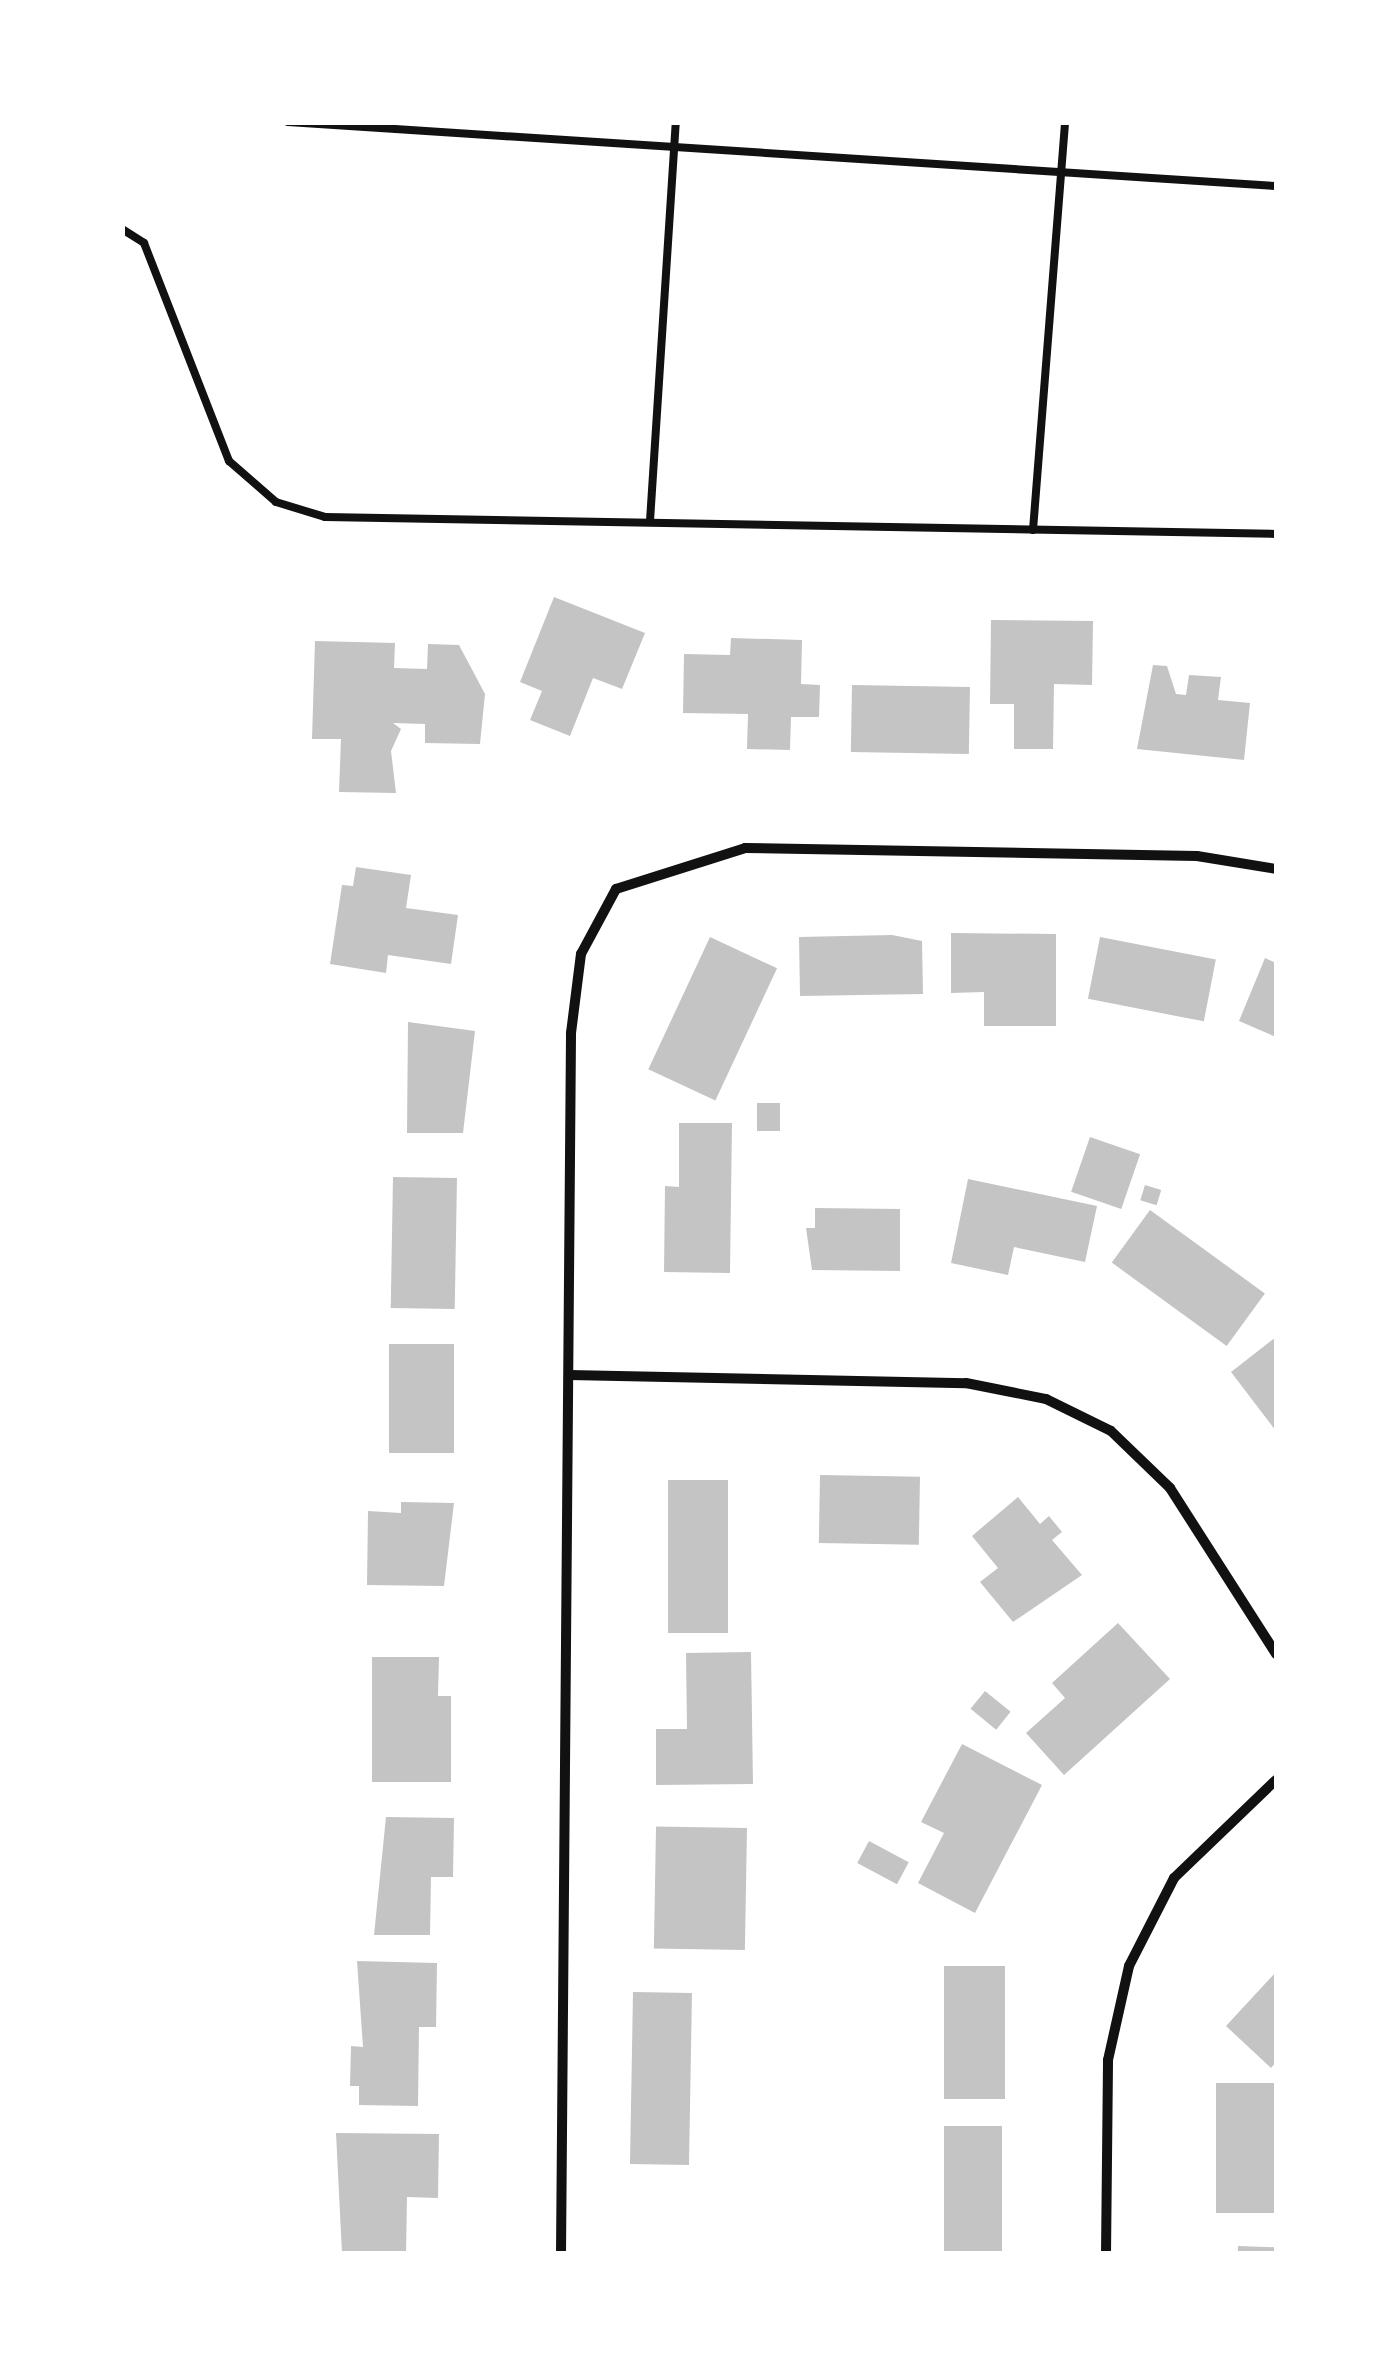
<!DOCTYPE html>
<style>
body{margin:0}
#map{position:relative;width:1399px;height:2376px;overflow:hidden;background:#fff;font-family:"Public Sans",sans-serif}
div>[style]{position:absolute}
.building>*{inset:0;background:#c4c4c4;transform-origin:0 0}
.service>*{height:8px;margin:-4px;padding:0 4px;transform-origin:4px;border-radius:4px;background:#111}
.minor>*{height:10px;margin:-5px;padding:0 5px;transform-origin:5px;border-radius:5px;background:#111}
span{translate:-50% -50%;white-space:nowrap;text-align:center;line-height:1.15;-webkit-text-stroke:10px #fff;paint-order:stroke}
.frame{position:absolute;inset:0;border:125px solid #fff;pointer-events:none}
</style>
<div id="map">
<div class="building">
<i style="clip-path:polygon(554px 597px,645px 633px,622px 689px,593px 678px,570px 736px,530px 720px,542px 691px,520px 682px)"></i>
<i style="clip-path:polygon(991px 620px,1093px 621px,1092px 685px,1054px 684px,1053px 749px,1014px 749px,1014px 704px,990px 704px)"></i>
<i style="clip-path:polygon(731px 638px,802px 640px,801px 684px,820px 685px,819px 717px,791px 717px,790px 750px,747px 749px,748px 714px,683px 713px,684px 654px,730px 655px)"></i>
<i style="clip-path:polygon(315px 641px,395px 643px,394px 668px,427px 669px,428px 644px,459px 645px,485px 694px,480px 744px,425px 743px,425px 724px,393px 723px,401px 729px,391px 751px,396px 793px,339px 792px,341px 739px,312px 739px)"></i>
<i style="clip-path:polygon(1153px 665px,1167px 666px,1176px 694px,1186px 695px,1189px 675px,1221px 677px,1218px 700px,1250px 703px,1244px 760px,1137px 749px)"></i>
<i style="left:852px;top:685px;width:118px;height:67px;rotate:1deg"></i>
<i style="clip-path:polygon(356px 867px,411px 875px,406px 908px,458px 915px,451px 964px,388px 955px,386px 973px,330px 964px,342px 885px,353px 886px)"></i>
<i style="clip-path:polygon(951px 933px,1056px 934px,1056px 1026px,984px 1026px,984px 992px,951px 993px)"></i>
<i style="clip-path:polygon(892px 935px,922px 941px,923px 994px,800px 996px,799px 937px)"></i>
<i style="left:710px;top:937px;width:74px;height:146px;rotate:25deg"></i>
<i style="left:1100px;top:937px;width:118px;height:63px;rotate:11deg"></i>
<i style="clip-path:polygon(1265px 958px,1276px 963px,1276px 1037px,1239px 1021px)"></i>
<i style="clip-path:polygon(408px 1022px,475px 1031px,463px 1133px,407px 1133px)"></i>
<i style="left:780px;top:1103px;width:28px;height:23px;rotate:90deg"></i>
<i style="clip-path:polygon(679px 1123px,732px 1123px,730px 1273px,664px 1272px,665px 1186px,679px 1187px)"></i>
<i style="left:1090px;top:1137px;width:53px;height:58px;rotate:19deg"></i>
<i style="left:393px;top:1177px;width:64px;height:131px;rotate:1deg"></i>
<i style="clip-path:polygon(968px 1179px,1097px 1206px,1085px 1262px,1014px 1247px,1008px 1275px,951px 1263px)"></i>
<i style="left:1145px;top:1185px;width:17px;height:16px;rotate:17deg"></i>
<i style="clip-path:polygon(815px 1208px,900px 1209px,900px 1271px,812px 1270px,806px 1228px,815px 1228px)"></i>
<i style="left:1150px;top:1210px;width:142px;height:65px;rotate:36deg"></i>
<i style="clip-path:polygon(1276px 1337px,1276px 1431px,1231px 1372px)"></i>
<i style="left:389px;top:1344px;width:65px;height:109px"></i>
<i style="left:820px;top:1475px;width:100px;height:68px;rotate:1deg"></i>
<i style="left:668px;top:1480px;width:60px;height:153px"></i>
<i style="clip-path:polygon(1018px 1497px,1040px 1524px,1049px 1516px,1062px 1532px,1052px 1540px,1082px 1575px,1013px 1622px,980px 1582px,998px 1568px,972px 1536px)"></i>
<i style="clip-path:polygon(401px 1502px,454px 1503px,444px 1586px,367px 1585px,368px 1511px,401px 1513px)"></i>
<i style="clip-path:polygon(1118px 1623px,1170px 1679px,1064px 1775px,1026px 1733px,1065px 1698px,1052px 1683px)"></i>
<i style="clip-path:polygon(751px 1652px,753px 1784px,656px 1785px,656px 1729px,687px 1729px,686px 1653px)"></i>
<i style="clip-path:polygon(372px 1657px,439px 1657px,438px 1696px,451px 1696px,451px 1782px,372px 1782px)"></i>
<i style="left:985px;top:1691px;width:33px;height:23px;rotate:39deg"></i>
<i style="clip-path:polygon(962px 1744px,1042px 1785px,975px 1913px,918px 1883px,944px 1833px,921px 1822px)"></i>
<i style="clip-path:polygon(386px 1817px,454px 1818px,453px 1877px,431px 1877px,430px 1935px,374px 1935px)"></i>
<i style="left:747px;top:1828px;width:122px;height:91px;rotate:91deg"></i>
<i style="left:869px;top:1841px;width:45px;height:25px;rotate:28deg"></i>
<i style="clip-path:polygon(357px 1961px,437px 1963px,436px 2027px,419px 2027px,418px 2106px,359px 2105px,359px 2086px,350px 2086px,351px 2046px,363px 2047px)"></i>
<i style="left:944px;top:1966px;width:61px;height:133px"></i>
<i style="clip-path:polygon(1276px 1972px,1276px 2062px,1271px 2068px,1226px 2026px)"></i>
<i style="left:633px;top:1992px;width:59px;height:172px;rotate:1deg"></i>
<i style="left:1216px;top:2083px;width:60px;height:130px"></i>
<i style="left:944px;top:2126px;width:58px;height:128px"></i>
<i style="clip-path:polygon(336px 2133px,439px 2134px,438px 2198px,407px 2197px,406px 2254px,342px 2254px)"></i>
<i style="left:1238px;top:2246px;width:38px;height:8px;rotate:2deg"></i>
</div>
<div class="service">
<i style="left:288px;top:122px;width:990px;rotate:3.71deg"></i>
<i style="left:122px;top:229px;width:26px;rotate:32deg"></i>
<i style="left:144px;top:243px;width:234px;rotate:68.7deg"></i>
<i style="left:229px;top:461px;width:62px;rotate:41.1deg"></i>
<i style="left:276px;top:502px;width:51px;rotate:17deg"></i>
<i style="left:325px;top:517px;width:951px;rotate:1.02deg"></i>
<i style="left:650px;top:521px;width:400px;rotate:-86.3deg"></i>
<i style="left:1033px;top:530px;width:409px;rotate:-85.5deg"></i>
</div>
<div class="minor">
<i style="left:569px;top:1375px;width:397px;rotate:1.2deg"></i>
<i style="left:966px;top:1383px;width:82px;rotate:11.3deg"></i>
<i style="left:1046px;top:1399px;width:72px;rotate:26.2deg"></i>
<i style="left:1111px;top:1431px;width:82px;rotate:44deg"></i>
<i style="left:1170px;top:1488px;width:197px;rotate:57.4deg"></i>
<i style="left:561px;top:2254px;width:1221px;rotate:-89.53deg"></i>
<i style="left:571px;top:1033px;width:80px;rotate:-82.8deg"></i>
<i style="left:581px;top:954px;width:74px;rotate:-61.7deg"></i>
<i style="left:616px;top:889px;width:135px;rotate:-17.6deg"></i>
<i style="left:745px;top:848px;width:452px;rotate:1deg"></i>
<i style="left:1197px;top:856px;width:80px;rotate:9.3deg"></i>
<i style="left:1106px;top:2254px;width:194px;rotate:-89.4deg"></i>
<i style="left:1108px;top:2060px;width:96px;rotate:-77.4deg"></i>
<i style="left:1129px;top:1966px;width:99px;rotate:-62.9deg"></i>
<i style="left:1174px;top:1878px;width:141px;rotate:-43.9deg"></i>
</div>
<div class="frame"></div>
</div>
